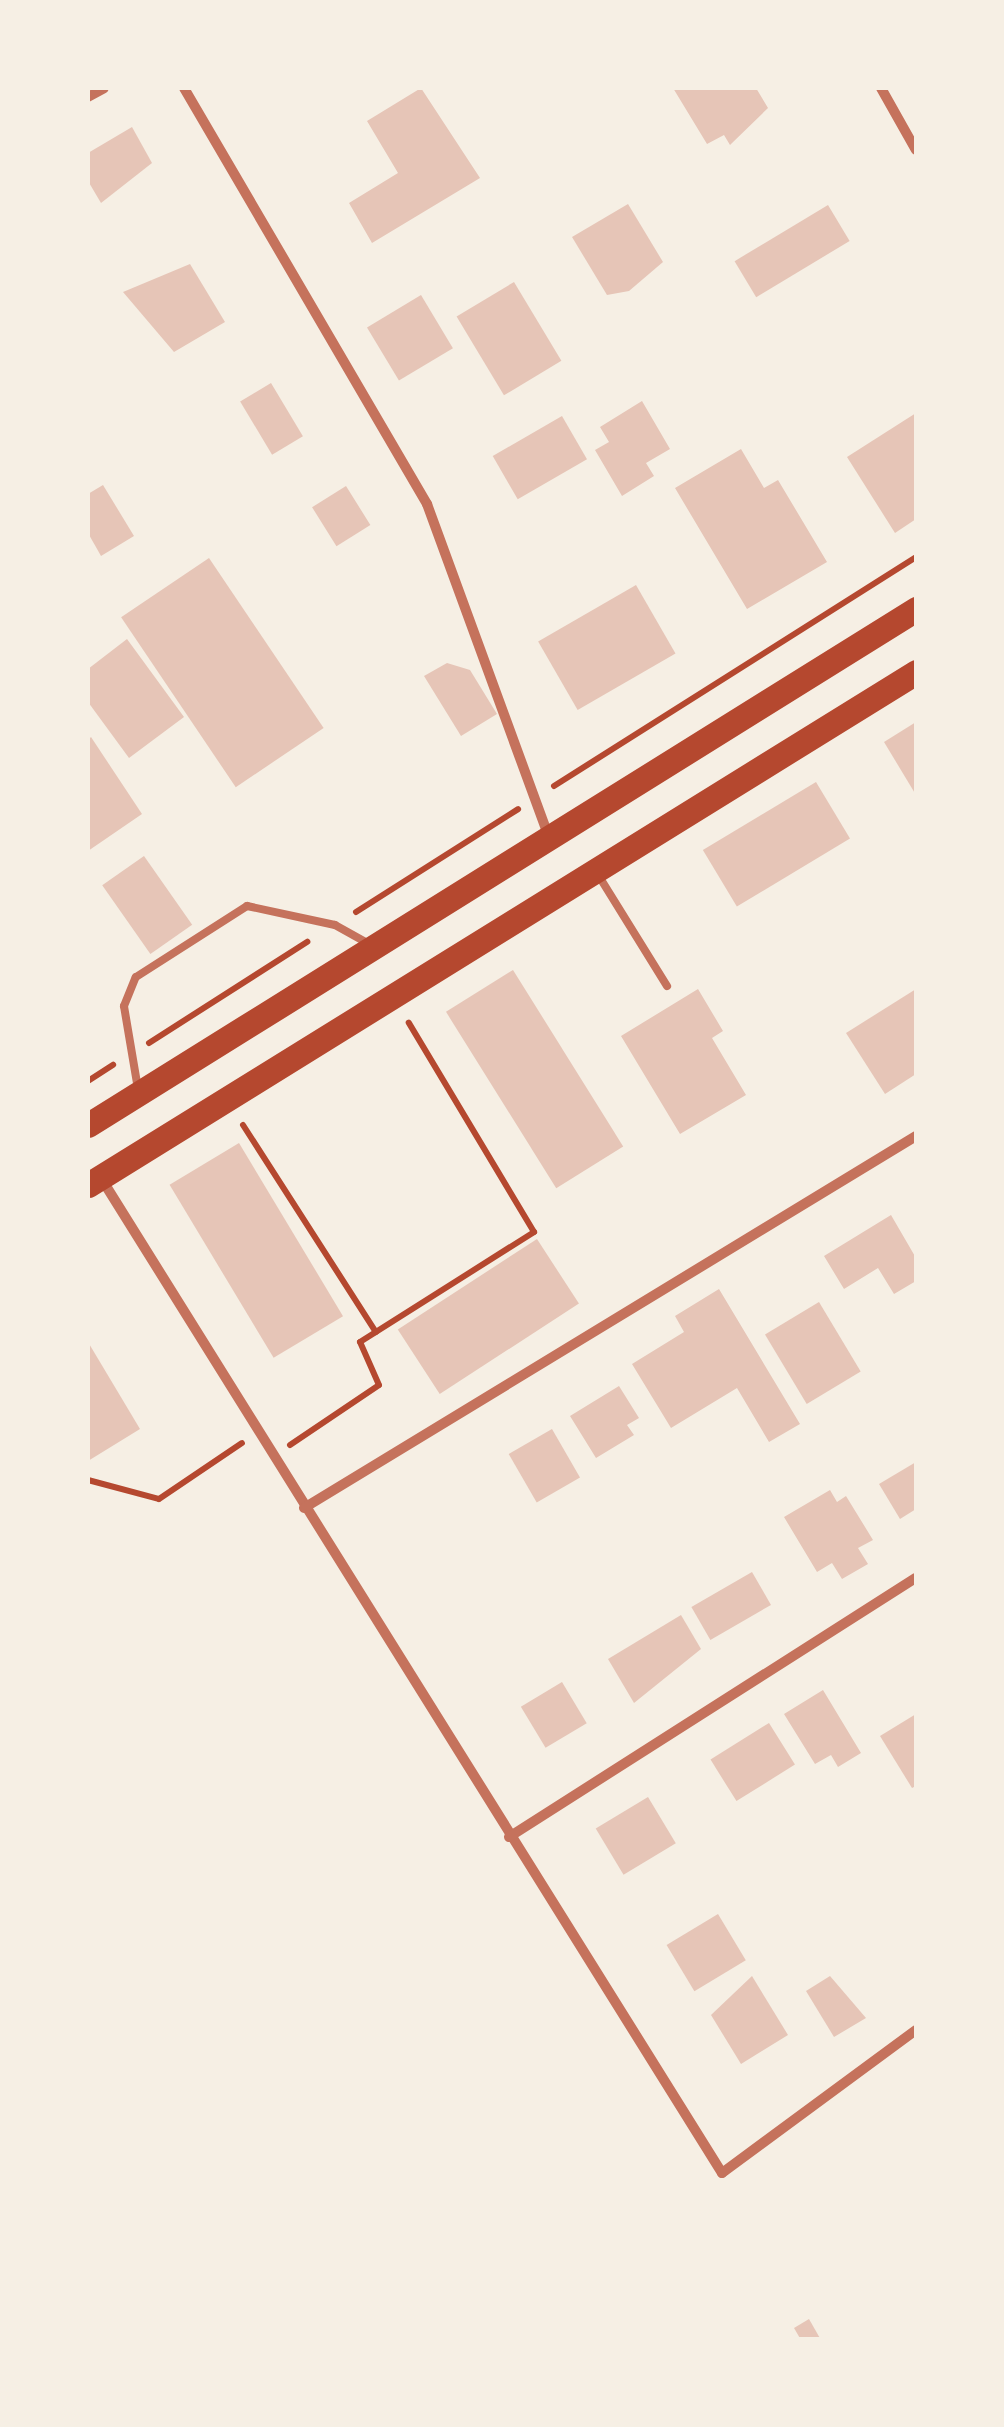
<!DOCTYPE html>
<style>
body{margin:0}
#map{position:relative;width:1004px;height:2427px;overflow:hidden;background:#f6efe4;font-family:"Source Sans 3",sans-serif}
div>[style]{position:absolute}
.building>*{inset:0;background:#e6c5b7;transform-origin:0 0}
.path>*{height:6px;margin:-3px;padding:0 3px;transform-origin:3px;border-radius:3px;background:#b5482f}
.service>*{height:8px;margin:-4px;padding:0 4px;transform-origin:4px;border-radius:4px;background:#c5725c}
.minor>*{height:10px;margin:-5px;padding:0 5px;transform-origin:5px;border-radius:5px;background:#c5725c}
.primary>*{height:25px;margin:-12.5px;padding:0 12.5px;transform-origin:12.5px;border-radius:12.5px;background:#b5482f}
span{translate:-50% -50%;white-space:nowrap;text-align:center;line-height:1.15;-webkit-text-stroke:10px #f6efe4;paint-order:stroke}
.frame{position:absolute;inset:0;border:90px solid #f6efe4;pointer-events:none}
</style>
<div id="map">
<div class="building">
<i style="clip-path:polygon(421px 88px,480px 178px,372px 243px,349px 203px,398px 173px,367px 121px)"></i>
<i style="clip-path:polygon(673px 88px,756px 88px,768px 108px,730px 145px,724px 135px,707px 144px)"></i>
<i style="clip-path:polygon(132px 127px,152px 163px,101px 203px,88px 181px,88px 153px)"></i>
<i style="clip-path:polygon(628px 204px,663px 262px,629px 291px,607px 295px,572px 237px)"></i>
<i style="left:828px;top:205px;width:42px;height:109px;rotate:59deg"></i>
<i style="clip-path:polygon(190px 264px,225px 322px,174px 352px,123px 292px)"></i>
<i style="left:514px;top:282px;width:92px;height:67px;rotate:59deg"></i>
<i style="left:421px;top:295px;width:62px;height:63px;rotate:59deg"></i>
<i style="left:271px;top:383px;width:62px;height:36px;rotate:59deg"></i>
<i style="clip-path:polygon(642px 401px,670px 449px,646px 463px,654px 476px,622px 496px,595px 450px,609px 442px,600px 427px)"></i>
<i style="clip-path:polygon(916px 413px,916px 519px,895px 533px,847px 457px)"></i>
<i style="left:562px;top:416px;width:50px;height:80px;rotate:60deg"></i>
<i style="clip-path:polygon(741px 449px,764px 488px,778px 480px,827px 562px,747px 609px,675px 488px)"></i>
<i style="clip-path:polygon(103px 485px,134px 536px,101px 556px,88px 533px,88px 494px)"></i>
<i style="left:346px;top:486px;width:46px;height:40px;rotate:58deg"></i>
<i style="left:209px;top:558px;width:205px;height:106px;rotate:56deg"></i>
<i style="left:636px;top:585px;width:79px;height:113px;rotate:60deg"></i>
<i style="clip-path:polygon(127px 639px,184px 717px,129px 758px,88px 702px,88px 669px)"></i>
<i style="clip-path:polygon(447px 663px,470px 670px,497px 714px,461px 736px,424px 676px)"></i>
<i style="clip-path:polygon(916px 722px,916px 795px,884px 742px)"></i>
<i style="clip-path:polygon(91px 737px,142px 814px,88px 851px,88px 740px)"></i>
<i style="left:816px;top:782px;width:66px;height:132px;rotate:59deg"></i>
<i style="left:144px;top:856px;width:84px;height:51px;rotate:55deg"></i>
<i style="left:513px;top:970px;width:208px;height:79px;rotate:58deg"></i>
<i style="clip-path:polygon(698px 989px,723px 1031px,712px 1038px,746px 1095px,680px 1134px,621px 1036px)"></i>
<i style="clip-path:polygon(916px 989px,916px 1074px,885px 1094px,846px 1033px)"></i>
<i style="left:239px;top:1143px;width:202px;height:81px;rotate:59deg"></i>
<i style="clip-path:polygon(891px 1215px,916px 1258px,916px 1281px,894px 1294px,878px 1268px,844px 1289px,824px 1256px)"></i>
<i style="left:537px;top:1239px;width:77px;height:166px;rotate:57deg"></i>
<i style="clip-path:polygon(719px 1289px,800px 1424px,769px 1442px,737px 1388px,671px 1428px,632px 1364px,684px 1332px,675px 1316px)"></i>
<i style="left:819px;top:1302px;width:81px;height:63px;rotate:59deg"></i>
<i style="clip-path:polygon(88px 1342px,140px 1429px,88px 1461px)"></i>
<i style="clip-path:polygon(619px 1386px,639px 1418px,627px 1425px,634px 1435px,596px 1458px,570px 1416px)"></i>
<i style="left:552px;top:1429px;width:56px;height:50px;rotate:60deg"></i>
<i style="clip-path:polygon(916px 1462px,916px 1509px,900px 1519px,879px 1484px)"></i>
<i style="clip-path:polygon(830px 1490px,837px 1502px,846px 1496px,873px 1540px,858px 1548px,868px 1564px,842px 1579px,832px 1563px,817px 1572px,784px 1517px)"></i>
<i style="left:752px;top:1572px;width:38px;height:70px;rotate:60deg"></i>
<i style="clip-path:polygon(681px 1615px,701px 1649px,634px 1703px,608px 1659px)"></i>
<i style="left:562px;top:1682px;width:48px;height:48px;rotate:59deg"></i>
<i style="clip-path:polygon(823px 1690px,861px 1753px,838px 1767px,831px 1755px,815px 1764px,784px 1714px)"></i>
<i style="clip-path:polygon(916px 1714px,916px 1786px,912px 1788px,880px 1736px)"></i>
<i style="left:769px;top:1723px;width:49px;height:69px;rotate:58deg"></i>
<i style="left:648px;top:1797px;width:54px;height:61px;rotate:59deg"></i>
<i style="left:718px;top:1914px;width:54px;height:60px;rotate:59deg"></i>
<i style="clip-path:polygon(752px 1976px,788px 2035px,741px 2064px,711px 2015px)"></i>
<i style="clip-path:polygon(830px 1976px,866px 2018px,834px 2037px,806px 1991px)"></i>
<i style="clip-path:polygon(809px 2319px,821px 2340px,801px 2340px,794px 2328px)"></i>
</div>
<div class="path">
<i style="left:554px;top:786px;width:428px;rotate:-32.3deg"></i>
<i style="left:356px;top:912px;width:192px;rotate:-32.4deg"></i>
<i style="left:149px;top:1043px;width:188px;rotate:-32.6deg"></i>
<i style="left:88px;top:1081px;width:30px;rotate:-33deg"></i>
<i style="left:243px;top:1125px;width:246px;rotate:57.3deg"></i>
<i style="left:290px;top:1445px;width:107px;rotate:-34deg"></i>
<i style="left:379px;top:1385px;width:47px;rotate:-113.8deg"></i>
<i style="left:360px;top:1342px;width:206px;rotate:-32.3deg"></i>
<i style="left:534px;top:1232px;width:244px;rotate:-120.9deg"></i>
<i style="left:88px;top:1480px;width:73px;rotate:15deg"></i>
<i style="left:159px;top:1499px;width:100px;rotate:-34deg"></i>
</div>
<div class="service">
<i style="left:597px;top:873px;width:133px;rotate:58.2deg"></i>
<i style="left:138px;top:1089px;width:84px;rotate:-99.6deg"></i>
<i style="left:124px;top:1006px;width:31px;rotate:-68deg"></i>
<i style="left:136px;top:977px;width:132px;rotate:-32.6deg"></i>
<i style="left:247px;top:906px;width:90px;rotate:12.2deg"></i>
<i style="left:335px;top:925px;width:38px;rotate:29deg"></i>
</div>
<div class="minor">
<i style="left:184px;top:88px;width:482px;rotate:59.7deg"></i>
<i style="left:427px;top:504px;width:351px;rotate:69.9deg"></i>
<i style="left:881px;top:88px;width:71px;rotate:60.6deg"></i>
<i style="left:88px;top:97px;width:18px;rotate:-29deg"></i>
<i style="left:101px;top:1178px;width:1173px;rotate:58.03deg"></i>
<i style="left:722px;top:2173px;width:241px;rotate:-36.4deg"></i>
<i style="left:304px;top:1508px;width:716px;rotate:-31.29deg"></i>
<i style="left:509px;top:1837px;width:482px;rotate:-32.5deg"></i>
</div>
<div class="primary">
<i style="left:88px;top:1125px;width:976px;rotate:-31.93deg"></i>
<i style="left:88px;top:1185px;width:974px;rotate:-31.78deg"></i>
</div>
<div class="frame"></div>
</div>
